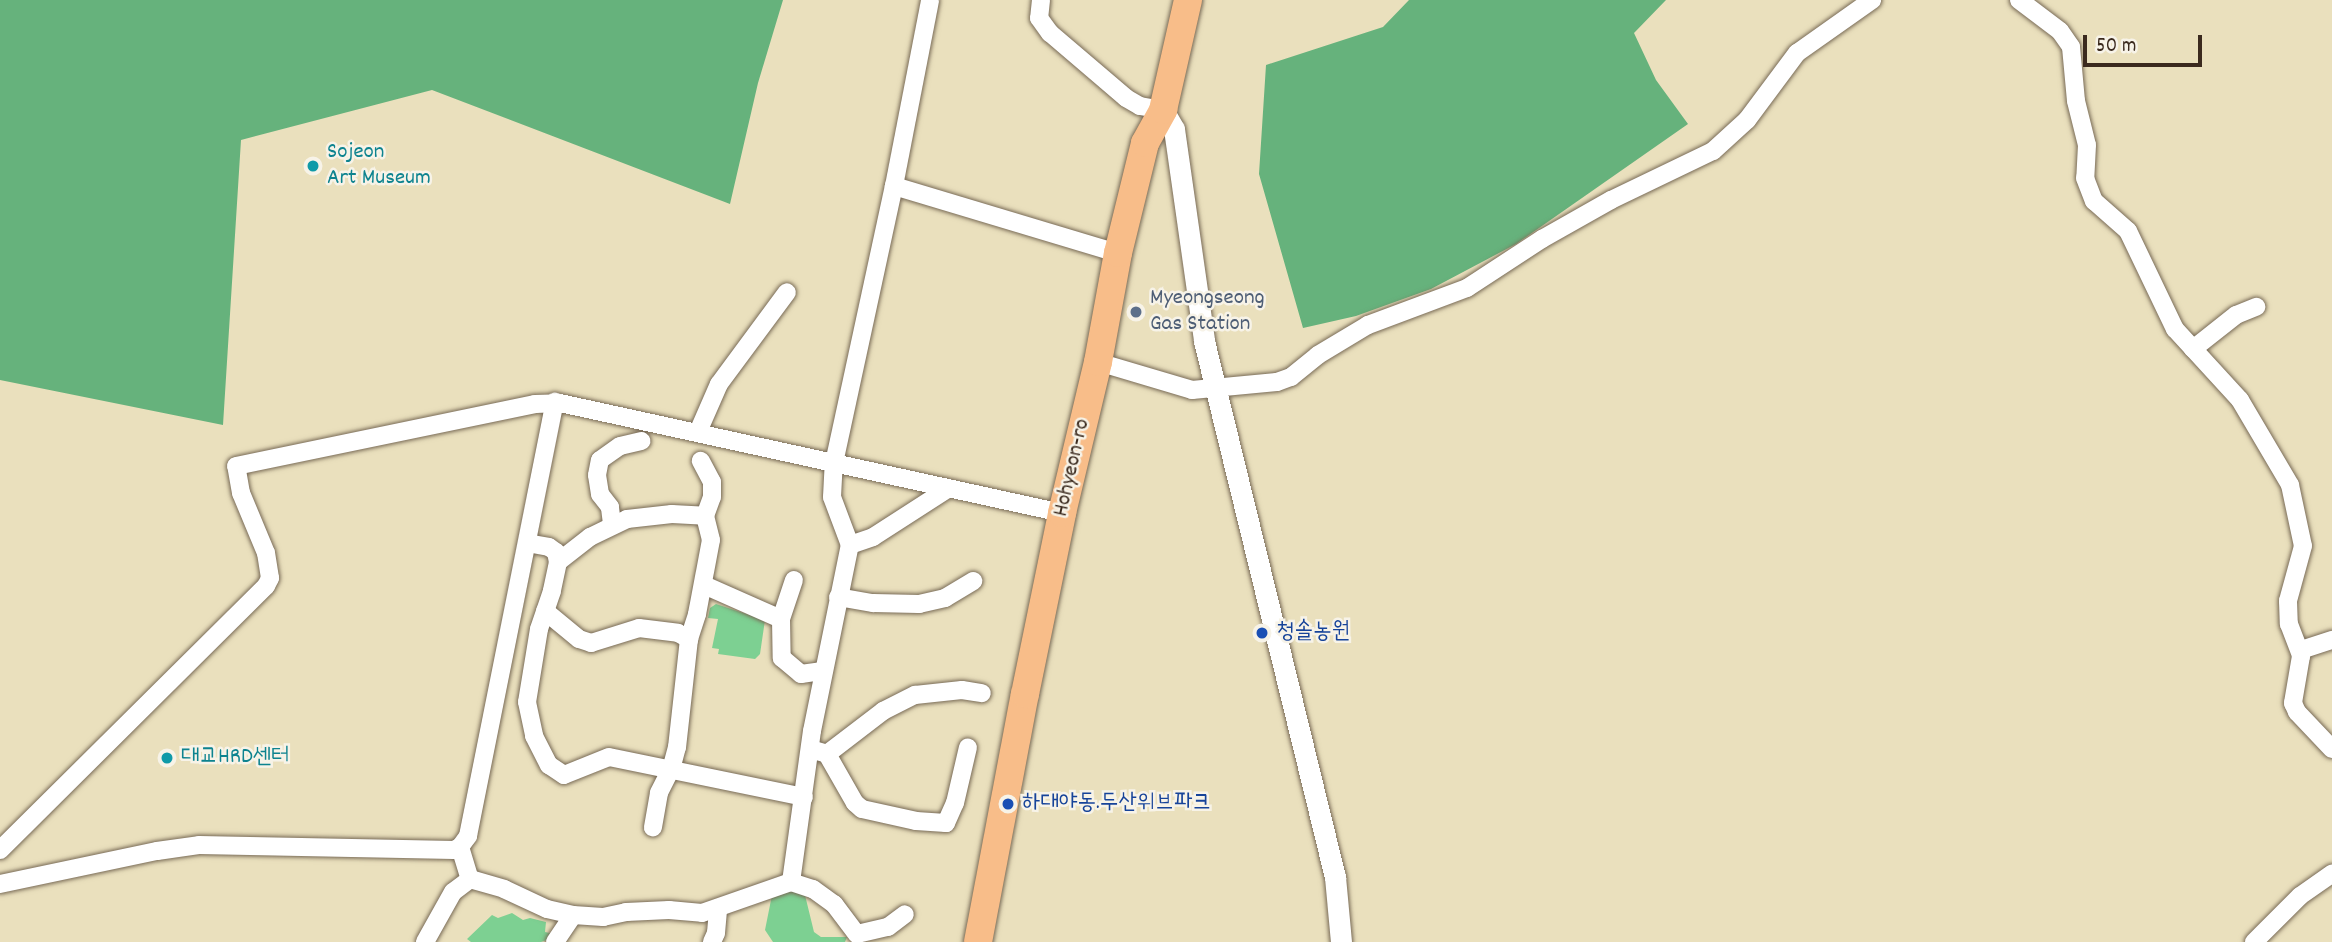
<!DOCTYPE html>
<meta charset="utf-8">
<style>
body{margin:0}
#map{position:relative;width:2332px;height:942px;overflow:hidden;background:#eae0bd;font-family:Dekko,"Poor Story",sans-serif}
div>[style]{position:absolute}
.green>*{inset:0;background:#7dd092}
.forest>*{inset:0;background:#66b27c}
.roads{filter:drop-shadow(0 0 2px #786a56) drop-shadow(0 0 2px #786a56)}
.minor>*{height:18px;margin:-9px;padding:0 9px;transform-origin:9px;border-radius:9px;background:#fff}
.tertiary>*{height:21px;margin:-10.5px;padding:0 10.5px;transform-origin:10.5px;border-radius:10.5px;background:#fff}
.primary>*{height:28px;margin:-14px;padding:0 14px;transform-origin:14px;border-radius:14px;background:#f8bd89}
.dots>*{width:19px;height:19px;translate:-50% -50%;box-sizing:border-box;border:4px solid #f7f3e8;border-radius:50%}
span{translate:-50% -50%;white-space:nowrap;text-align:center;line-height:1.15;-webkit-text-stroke:5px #f7f3e8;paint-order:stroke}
.culture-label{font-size:23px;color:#0d838f}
.left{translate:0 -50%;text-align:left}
.service-label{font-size:23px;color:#4e5e75}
.street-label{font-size:23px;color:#3b2a1e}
.transit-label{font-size:23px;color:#164399}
.scale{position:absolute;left:2083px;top:35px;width:119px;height:32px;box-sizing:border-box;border:4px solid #3b2a1e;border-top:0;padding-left:9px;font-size:21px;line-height:24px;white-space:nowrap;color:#3b2a1e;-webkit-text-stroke:5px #f7f3e8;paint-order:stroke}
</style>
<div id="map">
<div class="green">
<i style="clip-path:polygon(716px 604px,765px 620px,760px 654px,755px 659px,718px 654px,719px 649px,712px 648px,718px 619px,708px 618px,710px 608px)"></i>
<i style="clip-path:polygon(798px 890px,804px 891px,814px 932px,821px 937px,847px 937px,845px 942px,773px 942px,765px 930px,772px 895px)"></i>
<i style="clip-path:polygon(512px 913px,523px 920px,530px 918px,546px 922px,545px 932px,554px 934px,553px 938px,541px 942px,471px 942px,467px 939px,492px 915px,498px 918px)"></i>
</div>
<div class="forest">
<i style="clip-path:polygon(0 0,783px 0,758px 83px,730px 204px,432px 90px,241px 140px,223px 425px,0 380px)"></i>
<i style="clip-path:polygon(1409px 0,1666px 0,1634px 33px,1656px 80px,1688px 124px,1516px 244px,1431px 289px,1356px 316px,1303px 328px,1259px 174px,1266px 65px,1383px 27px)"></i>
</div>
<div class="roads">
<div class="minor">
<i style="left:1041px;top:0;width:18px;rotate:96deg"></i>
<i style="left:1039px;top:18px;width:19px;rotate:54deg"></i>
<i style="left:1050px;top:33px;width:100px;rotate:40.5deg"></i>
<i style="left:1126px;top:98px;width:16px;rotate:30deg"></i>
<i style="left:1140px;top:106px;width:23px;rotate:10deg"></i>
<i style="left:2019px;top:0;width:51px;rotate:37.1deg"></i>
<i style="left:2060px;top:31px;width:19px;rotate:55deg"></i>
<i style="left:2071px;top:47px;width:54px;rotate:84.7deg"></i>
<i style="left:2076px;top:101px;width:45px;rotate:76deg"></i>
<i style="left:2087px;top:145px;width:33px;rotate:93deg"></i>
<i style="left:2085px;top:178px;width:25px;rotate:69deg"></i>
<i style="left:2094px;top:201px;width:45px;rotate:41.4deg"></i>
<i style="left:2128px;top:231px;width:109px;rotate:64.4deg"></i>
<i style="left:2175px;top:329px;width:96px;rotate:47.5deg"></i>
<i style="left:2240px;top:400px;width:99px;rotate:59.5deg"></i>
<i style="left:2290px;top:485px;width:62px;rotate:78deg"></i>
<i style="left:2303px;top:546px;width:57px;rotate:105.3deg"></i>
<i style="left:2288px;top:601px;width:23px;rotate:88deg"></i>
<i style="left:2289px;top:624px;width:34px;rotate:69deg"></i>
<i style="left:2301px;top:656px;width:48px;rotate:99.7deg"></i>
<i style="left:2293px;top:703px;width:10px;rotate:66deg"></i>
<i style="left:2297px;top:712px;width:51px;rotate:46.6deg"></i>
<i style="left:894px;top:186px;width:189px;rotate:-79deg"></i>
<i style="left:2193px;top:349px;width:55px;rotate:-38.3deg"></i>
<i style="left:2236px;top:315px;width:22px;rotate:-22deg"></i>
<i style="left:1098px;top:362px;width:98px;rotate:16.6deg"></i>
<i style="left:1192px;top:390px;width:85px;rotate:-5.4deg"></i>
<i style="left:1277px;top:382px;width:15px;rotate:-20deg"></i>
<i style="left:1291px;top:377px;width:35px;rotate:-39deg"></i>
<i style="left:1318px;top:355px;width:58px;rotate:-31deg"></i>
<i style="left:1368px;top:325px;width:106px;rotate:-20.5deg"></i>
<i style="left:1467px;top:288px;width:90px;rotate:-33.2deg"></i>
<i style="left:1542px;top:239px;width:79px;rotate:-29.5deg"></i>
<i style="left:1611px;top:200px;width:113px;rotate:-25.7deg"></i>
<i style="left:1713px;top:151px;width:46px;rotate:-42.4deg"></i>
<i style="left:1747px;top:120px;width:84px;rotate:-53.3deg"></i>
<i style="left:1797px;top:53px;width:92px;rotate:-35.2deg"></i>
<i style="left:698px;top:432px;width:52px;rotate:-66.4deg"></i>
<i style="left:719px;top:384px;width:114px;rotate:-53.5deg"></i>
<i style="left:612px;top:524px;width:17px;rotate:-97deg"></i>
<i style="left:610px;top:507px;width:16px;rotate:-128deg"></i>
<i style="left:600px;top:494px;width:19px;rotate:-99deg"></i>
<i style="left:597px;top:475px;width:15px;rotate:-79deg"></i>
<i style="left:600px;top:460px;width:24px;rotate:-35deg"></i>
<i style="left:620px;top:446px;width:22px;rotate:-13deg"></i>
<i style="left:527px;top:543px;width:22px;rotate:10deg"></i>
<i style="left:549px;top:547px;width:9px;rotate:36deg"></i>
<i style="left:556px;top:552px;width:10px;rotate:79deg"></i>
<i style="left:558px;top:562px;width:30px;rotate:102deg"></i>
<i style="left:552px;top:591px;width:40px;rotate:108.9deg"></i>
<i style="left:539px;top:629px;width:74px;rotate:99.3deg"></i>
<i style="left:527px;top:702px;width:35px;rotate:78deg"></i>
<i style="left:534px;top:736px;width:33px;rotate:63deg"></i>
<i style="left:549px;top:765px;width:18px;rotate:34deg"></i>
<i style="left:564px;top:775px;width:48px;rotate:-21.8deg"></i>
<i style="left:609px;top:757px;width:199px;rotate:11.6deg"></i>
<i style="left:850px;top:545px;width:24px;rotate:-19deg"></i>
<i style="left:873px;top:537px;width:90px;rotate:-32.8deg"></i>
<i style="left:558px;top:562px;width:41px;rotate:-38deg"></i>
<i style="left:590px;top:537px;width:41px;rotate:-25.9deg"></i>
<i style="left:627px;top:519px;width:45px;rotate:-6.3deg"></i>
<i style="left:672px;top:514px;width:33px;rotate:3deg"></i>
<i style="left:705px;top:516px;width:20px;rotate:-70deg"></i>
<i style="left:712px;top:497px;width:15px;rotate:-90deg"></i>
<i style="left:712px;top:482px;width:24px;rotate:-118deg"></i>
<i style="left:704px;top:585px;width:84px;rotate:23.8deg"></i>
<i style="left:781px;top:619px;width:39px;rotate:89deg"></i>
<i style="left:782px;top:658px;width:25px;rotate:40deg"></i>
<i style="left:801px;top:674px;width:22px;rotate:-8deg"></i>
<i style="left:838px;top:597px;width:36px;rotate:10deg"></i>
<i style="left:873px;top:603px;width:46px;rotate:1.2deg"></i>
<i style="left:919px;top:604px;width:27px;rotate:-13deg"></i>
<i style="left:945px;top:598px;width:33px;rotate:-31deg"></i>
<i style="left:545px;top:611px;width:44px;rotate:39.5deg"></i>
<i style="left:579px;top:639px;width:13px;rotate:18deg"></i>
<i style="left:591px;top:643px;width:50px;rotate:-17.4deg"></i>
<i style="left:639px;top:628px;width:39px;rotate:7deg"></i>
<i style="left:678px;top:633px;width:13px;rotate:29deg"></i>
<i style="left:689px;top:639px;width:109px;rotate:96.3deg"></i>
<i style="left:677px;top:747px;width:23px;rotate:105deg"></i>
<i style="left:671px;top:769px;width:27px;rotate:117deg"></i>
<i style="left:659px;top:793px;width:35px;rotate:100deg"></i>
<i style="left:781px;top:619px;width:41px;rotate:-71.6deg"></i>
<i style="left:689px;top:639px;width:26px;rotate:-72deg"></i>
<i style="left:697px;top:614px;width:75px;rotate:-79.3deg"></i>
<i style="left:711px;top:540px;width:25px;rotate:-104deg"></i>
<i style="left:2301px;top:650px;width:33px;rotate:-18deg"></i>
<i style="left:810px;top:749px;width:18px;rotate:16deg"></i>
<i style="left:827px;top:754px;width:56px;rotate:60.3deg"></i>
<i style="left:855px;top:803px;width:9px;rotate:41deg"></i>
<i style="left:862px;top:809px;width:55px;rotate:12.5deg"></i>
<i style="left:916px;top:821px;width:30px;rotate:4deg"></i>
<i style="left:946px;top:823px;width:22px;rotate:-66deg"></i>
<i style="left:955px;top:803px;width:57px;rotate:-76.9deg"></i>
<i style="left:827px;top:754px;width:71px;rotate:-37.5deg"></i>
<i style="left:883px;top:711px;width:36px;rotate:-27deg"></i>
<i style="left:915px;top:695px;width:47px;rotate:-6.1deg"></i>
<i style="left:962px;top:690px;width:20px;rotate:9deg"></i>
<i style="left:460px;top:847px;width:34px;rotate:73deg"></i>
<i style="left:470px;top:879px;width:35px;rotate:16deg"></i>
<i style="left:504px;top:889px;width:47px;rotate:24.9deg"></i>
<i style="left:547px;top:909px;width:27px;rotate:13deg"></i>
<i style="left:573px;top:915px;width:30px;rotate:4deg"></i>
<i style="left:603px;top:917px;width:24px;rotate:-12deg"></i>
<i style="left:626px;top:912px;width:43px;rotate:-2.7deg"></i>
<i style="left:669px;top:910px;width:33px;rotate:5deg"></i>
<i style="left:702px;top:913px;width:94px;rotate:-19.2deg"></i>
<i style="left:791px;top:882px;width:23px;rotate:18deg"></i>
<i style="left:813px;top:889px;width:26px;rotate:36deg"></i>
<i style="left:834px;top:904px;width:38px;rotate:53deg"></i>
<i style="left:857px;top:934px;width:32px;rotate:-13deg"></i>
<i style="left:888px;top:927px;width:21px;rotate:-37deg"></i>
<i style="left:0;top:850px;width:375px;rotate:-44.8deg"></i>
<i style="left:266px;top:586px;width:9px;rotate:-63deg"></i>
<i style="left:270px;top:578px;width:25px;rotate:-99deg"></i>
<i style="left:266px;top:553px;width:65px;rotate:-112.6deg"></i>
<i style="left:241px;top:493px;width:27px;rotate:-100deg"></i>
<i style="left:236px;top:466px;width:305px;rotate:-11.7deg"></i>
<i style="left:535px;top:404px;width:25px;rotate:-2deg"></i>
<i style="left:560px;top:403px;width:514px;rotate:12.36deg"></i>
<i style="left:791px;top:882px;width:152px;rotate:-82.1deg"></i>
<i style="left:812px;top:731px;width:190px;rotate:-78.5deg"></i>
<i style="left:850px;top:545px;width:51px;rotate:-110.6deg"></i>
<i style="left:832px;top:497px;width:34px;rotate:-87deg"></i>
<i style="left:834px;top:463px;width:283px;rotate:-77.8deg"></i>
<i style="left:894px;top:186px;width:234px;rotate:16.7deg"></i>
<i style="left:0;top:884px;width:160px;rotate:-11.9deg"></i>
<i style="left:157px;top:851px;width:42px;rotate:-8.1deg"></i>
<i style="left:199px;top:845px;width:255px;rotate:1.1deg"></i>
<i style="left:454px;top:850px;width:7px;rotate:-27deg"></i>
<i style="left:460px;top:847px;width:14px;rotate:-54deg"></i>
<i style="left:468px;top:836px;width:443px;rotate:-78.7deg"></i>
<i style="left:425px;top:942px;width:57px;rotate:-60.8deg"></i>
<i style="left:453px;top:892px;width:21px;rotate:-37deg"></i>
<i style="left:555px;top:942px;width:32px;rotate:-56deg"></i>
<i style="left:712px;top:942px;width:10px;rotate:-66deg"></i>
<i style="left:716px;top:933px;width:25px;rotate:-85deg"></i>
<i style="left:2254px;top:942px;width:65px;rotate:-45deg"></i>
<i style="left:2300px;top:896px;width:39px;rotate:-35deg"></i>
</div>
<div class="tertiary">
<i style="left:1163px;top:110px;width:22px;rotate:60deg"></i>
<i style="left:1174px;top:129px;width:214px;rotate:81.9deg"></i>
<i style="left:1204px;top:341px;width:552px;rotate:76.27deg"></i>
<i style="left:1335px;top:877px;width:65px;rotate:84.7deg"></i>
</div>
<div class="primary">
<i style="left:978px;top:942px;width:252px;rotate:-79.3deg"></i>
<i style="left:1025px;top:694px;width:185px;rotate:-78.4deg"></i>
<i style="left:1062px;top:513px;width:155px;rotate:-76.6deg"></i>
<i style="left:1098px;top:362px;width:111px;rotate:-79.6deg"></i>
<i style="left:1118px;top:253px;width:113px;rotate:-76.2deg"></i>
<i style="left:1145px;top:143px;width:38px;rotate:-61deg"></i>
<i style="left:1163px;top:110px;width:113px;rotate:-77.2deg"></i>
</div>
</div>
<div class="dots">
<i style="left:313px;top:166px;background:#0f9aa8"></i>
<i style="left:1136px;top:312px;background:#5c6f8a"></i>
<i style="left:1262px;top:633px;background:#1a4fb4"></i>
<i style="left:167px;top:758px;background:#0f9aa8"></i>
<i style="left:1008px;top:804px;background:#1a4fb4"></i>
</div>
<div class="culture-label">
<span class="left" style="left:327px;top:166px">Sojeon<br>Art Museum</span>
<span class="left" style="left:181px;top:758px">대교HRD센터</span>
</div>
<div class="service-label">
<span class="left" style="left:1150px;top:312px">Myeongseong<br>Gas Station</span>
</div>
<div class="street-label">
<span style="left:1073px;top:468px;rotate:-77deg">Hohyeon-ro</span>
</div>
<div class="transit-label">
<span class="left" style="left:1276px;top:633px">청솔농원</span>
<span class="left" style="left:1022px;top:804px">하대야동.두산위브파크</span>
</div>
<div class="scale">50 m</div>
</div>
